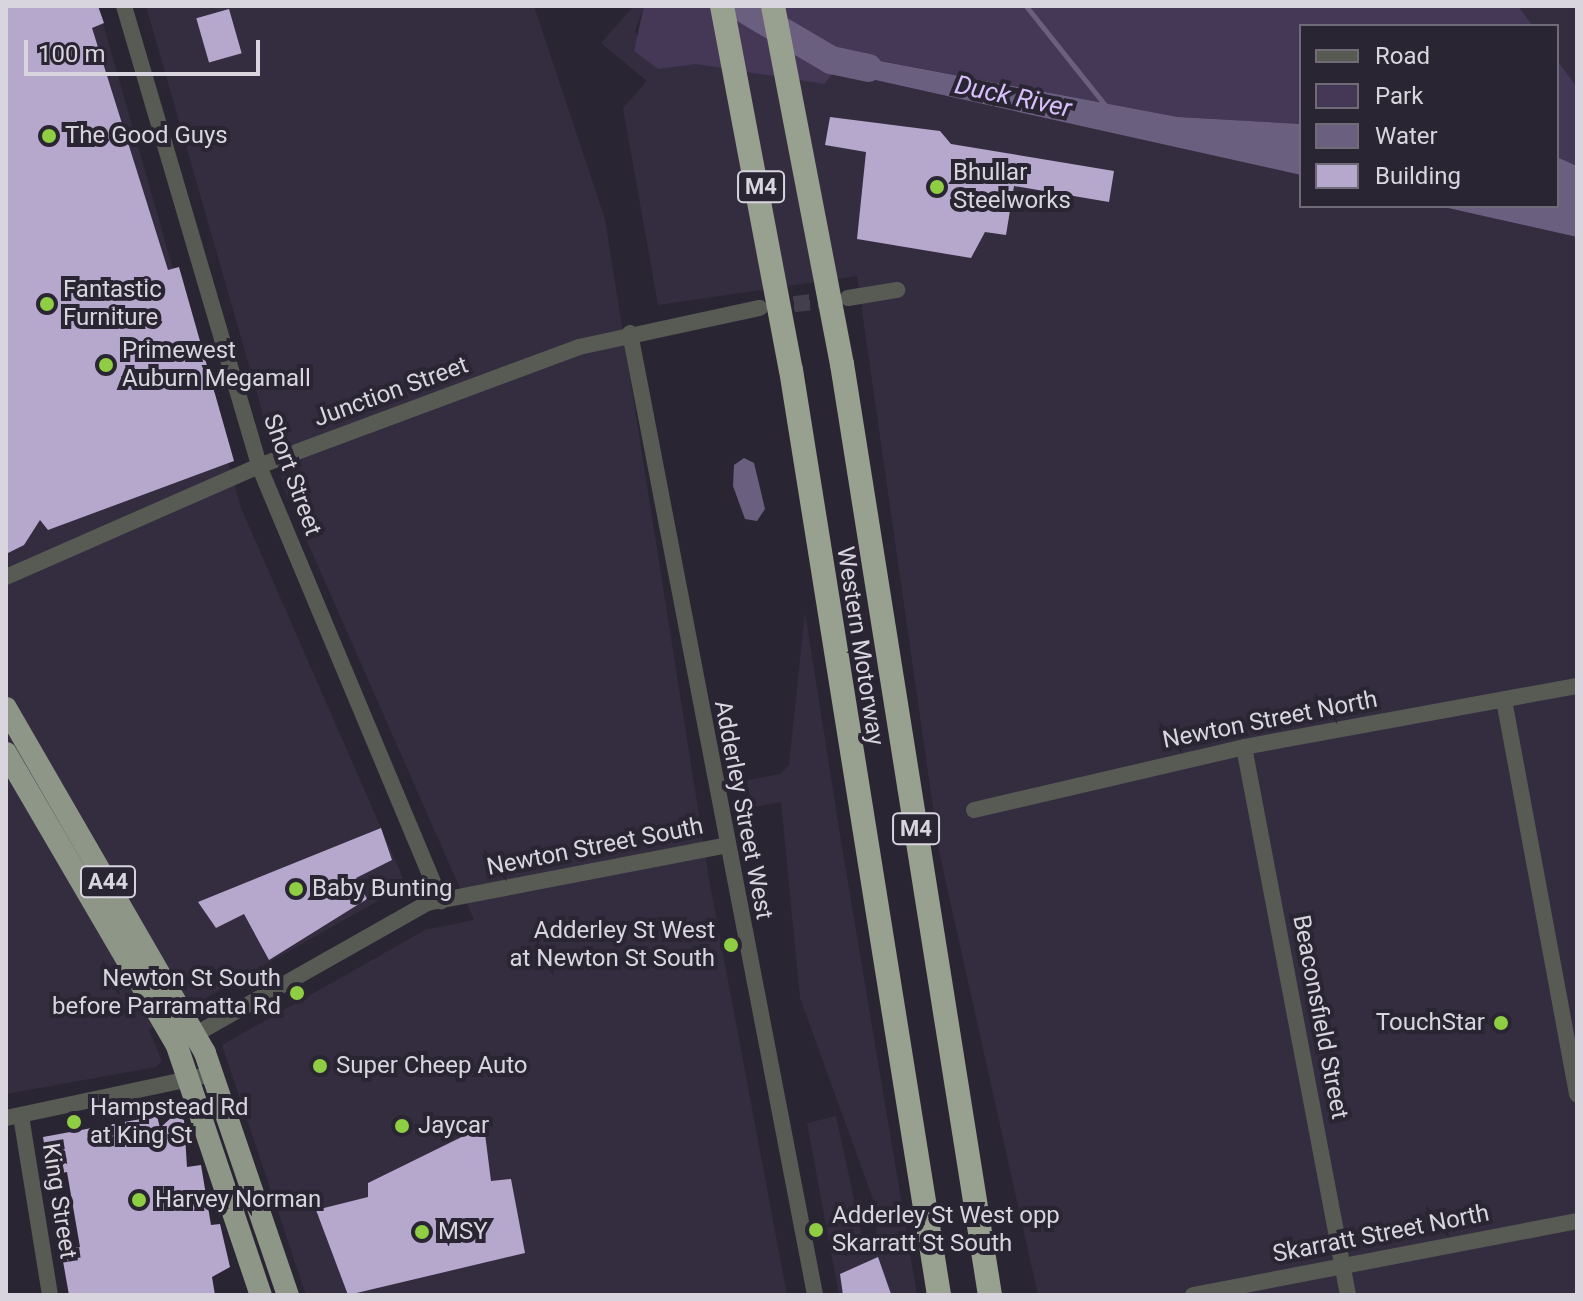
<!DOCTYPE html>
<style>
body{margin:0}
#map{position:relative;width:1583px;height:1301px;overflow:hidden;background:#2a2533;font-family:Roboto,sans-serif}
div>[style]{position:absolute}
.built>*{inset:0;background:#342d40}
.green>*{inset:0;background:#443856}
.water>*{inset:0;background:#6b5f80}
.stream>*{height:5px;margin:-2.5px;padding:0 2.5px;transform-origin:2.5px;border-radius:2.5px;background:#6b5f80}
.river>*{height:28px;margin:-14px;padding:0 14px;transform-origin:14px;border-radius:14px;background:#6b5f80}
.building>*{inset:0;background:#b6a8cd;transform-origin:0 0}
.minor-tunnel>*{height:16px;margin-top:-8px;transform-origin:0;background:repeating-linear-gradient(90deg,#443f4d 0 16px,transparent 0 24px)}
.minor>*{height:16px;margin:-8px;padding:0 8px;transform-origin:8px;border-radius:8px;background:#575b54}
.trunk>*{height:22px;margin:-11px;padding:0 11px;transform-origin:11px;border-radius:11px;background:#8e9688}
.motorway>*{height:24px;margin:-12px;padding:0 12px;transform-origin:12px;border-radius:12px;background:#98a090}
.motorway-bridge>*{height:24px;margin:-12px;padding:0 12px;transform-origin:12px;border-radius:12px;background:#98a090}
.dots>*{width:22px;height:22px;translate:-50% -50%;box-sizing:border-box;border:4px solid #2a2533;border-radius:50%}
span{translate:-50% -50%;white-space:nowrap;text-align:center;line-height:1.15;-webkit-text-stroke:8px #2a2533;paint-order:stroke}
.shield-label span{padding:2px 6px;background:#2a2533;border:2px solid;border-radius:6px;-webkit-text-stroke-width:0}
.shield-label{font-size:22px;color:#d8d5de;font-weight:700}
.poi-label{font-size:24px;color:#d8d5de}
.left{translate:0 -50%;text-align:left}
.right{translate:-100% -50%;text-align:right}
.street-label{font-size:24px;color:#d8d5de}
.water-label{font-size:26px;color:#d7c0fb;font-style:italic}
.frame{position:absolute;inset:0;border:8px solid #d8d5de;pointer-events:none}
.legend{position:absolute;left:1299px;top:24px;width:260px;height:184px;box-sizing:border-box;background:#2a2533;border:2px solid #706b77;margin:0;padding:10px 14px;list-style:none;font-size:24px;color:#d8d5de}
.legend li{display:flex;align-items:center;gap:16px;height:40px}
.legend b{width:40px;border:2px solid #706b77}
.scale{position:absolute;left:24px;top:40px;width:236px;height:36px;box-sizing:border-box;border:4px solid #d8d5de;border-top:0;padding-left:10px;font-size:24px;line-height:28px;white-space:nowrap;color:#d8d5de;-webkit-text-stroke:6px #2a2533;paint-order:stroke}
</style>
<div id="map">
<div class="built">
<i style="clip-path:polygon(6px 6px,98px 6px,241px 508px,406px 885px,149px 1030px,162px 1061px,156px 1067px,6px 1094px)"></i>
<i style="clip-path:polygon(146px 6px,534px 6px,605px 219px,709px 879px,787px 1295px,306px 1295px,222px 1045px,425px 930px,474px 920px,285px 491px)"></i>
<i style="clip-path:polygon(634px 6px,644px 6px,635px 31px,658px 69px,696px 63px,823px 84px,835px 71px,1301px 175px,1301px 206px,1439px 206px,1577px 237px,1577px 1295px,1038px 1295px,940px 856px,857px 276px,658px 305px,623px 108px,647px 81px,601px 43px)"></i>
<i style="clip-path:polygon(1518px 6px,1577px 6px,1577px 87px,1557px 60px,1557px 26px,1533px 26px)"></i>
<i style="clip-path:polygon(805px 612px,841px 841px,917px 1295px,839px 1295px,807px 1123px,836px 1116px,866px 1255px,876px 1253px,877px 1210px,800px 998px,781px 802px,749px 808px,743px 781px,780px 774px,789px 765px)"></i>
</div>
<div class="green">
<i style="clip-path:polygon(644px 6px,1518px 6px,1533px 26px,1301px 26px,1301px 124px,1178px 117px,828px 51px,835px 71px,824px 84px,696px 64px,658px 69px,634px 51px)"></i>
<i style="clip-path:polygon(1557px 60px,1577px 87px,1577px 166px,1557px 157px)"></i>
</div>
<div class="water">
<i style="clip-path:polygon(827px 51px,1178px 117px,1301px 124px,1301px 175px,835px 71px)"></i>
<i style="clip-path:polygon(1557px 157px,1577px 166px,1577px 237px,1439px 206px,1557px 206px)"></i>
<i style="clip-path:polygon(744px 458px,754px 463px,765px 509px,757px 521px,745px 519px,733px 486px,734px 465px)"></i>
</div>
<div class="stream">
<i style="left:1026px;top:6px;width:127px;rotate:51.4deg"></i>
</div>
<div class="river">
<i style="left:739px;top:6px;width:107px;rotate:30.4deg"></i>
<i style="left:831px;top:60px;width:38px;rotate:12deg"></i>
</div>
<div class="building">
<i style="clip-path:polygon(6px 6px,98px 6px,104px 23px,92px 28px,168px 270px,179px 267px,234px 461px,48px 530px,40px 520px,24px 545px,6px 554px)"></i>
<i style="left:229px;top:9px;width:46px;height:34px;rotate:74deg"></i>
<i style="clip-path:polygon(830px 117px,940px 131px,951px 144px,1114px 171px,1109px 202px,1014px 186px,1006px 235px,985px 232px,971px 258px,857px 239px,866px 152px,825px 145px)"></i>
<i style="clip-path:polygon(381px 828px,392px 860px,356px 878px,367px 899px,269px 960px,244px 914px,216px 928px,198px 902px)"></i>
<i style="clip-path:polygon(157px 1116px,160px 1128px,173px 1116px,184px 1120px,187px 1167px,201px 1165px,211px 1225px,220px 1224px,230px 1267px,212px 1277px,215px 1295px,69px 1295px,61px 1250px,80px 1247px,67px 1172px,49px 1175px,43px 1137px)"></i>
<i style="clip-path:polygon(484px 1126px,491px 1181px,511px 1179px,525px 1253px,348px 1295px,316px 1210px,368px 1197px,368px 1183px)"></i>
<i style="clip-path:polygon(878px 1257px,891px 1294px,843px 1295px,840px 1274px)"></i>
</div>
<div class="minor-tunnel">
<i style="left:770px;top:307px;width:68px;rotate:-6.7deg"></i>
</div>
<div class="minor">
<i style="left:124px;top:6px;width:479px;rotate:73.6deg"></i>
<i style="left:259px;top:466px;width:472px;rotate:67.3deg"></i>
<i style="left:848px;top:298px;width:50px;rotate:-9.3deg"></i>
<i style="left:630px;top:333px;width:980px;rotate:79.11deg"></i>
<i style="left:6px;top:577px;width:276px;rotate:-23.7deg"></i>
<i style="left:259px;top:466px;width:341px;rotate:-20.4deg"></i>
<i style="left:579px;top:347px;width:185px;rotate:-12.2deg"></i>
<i style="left:1504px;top:700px;width:401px;rotate:79.5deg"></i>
<i style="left:1244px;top:747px;width:558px;rotate:79.25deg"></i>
<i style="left:974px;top:810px;width:277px;rotate:-13.1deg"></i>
<i style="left:1244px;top:747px;width:339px;rotate:-10.4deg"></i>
<i style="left:187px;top:1039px;width:276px;rotate:-29.5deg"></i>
<i style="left:427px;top:903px;width:302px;rotate:-10.9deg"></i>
<i style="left:21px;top:1116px;width:181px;rotate:80.8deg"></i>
<i style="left:6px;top:1118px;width:212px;rotate:-12deg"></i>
<i style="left:1193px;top:1295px;width:391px;rotate:-10.9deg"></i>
</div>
<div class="trunk">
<i style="left:6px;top:708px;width:398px;rotate:60deg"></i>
<i style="left:205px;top:1053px;width:256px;rotate:71.1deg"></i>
<i style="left:6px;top:753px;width:339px;rotate:59.7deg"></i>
<i style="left:177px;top:1046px;width:263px;rotate:71.4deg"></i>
</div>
<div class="motorway">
<i style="left:842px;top:364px;width:943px;rotate:80.97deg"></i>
<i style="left:791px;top:370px;width:937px;rotate:80.91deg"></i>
</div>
<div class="motorway-bridge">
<i style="left:722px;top:6px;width:370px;rotate:79.3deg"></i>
<i style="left:773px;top:6px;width:365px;rotate:79.1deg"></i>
</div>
<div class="dots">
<i style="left:49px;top:136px;background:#8fcd42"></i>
<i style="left:937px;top:187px;background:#8fcd42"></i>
<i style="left:47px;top:304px;background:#8fcd42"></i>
<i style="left:106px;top:365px;background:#8fcd42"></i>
<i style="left:296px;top:889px;background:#8fcd42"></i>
<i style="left:731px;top:945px;background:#8fcd42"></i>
<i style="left:297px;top:993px;background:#8fcd42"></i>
<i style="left:1501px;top:1023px;background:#8fcd42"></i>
<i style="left:320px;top:1066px;background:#8fcd42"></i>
<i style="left:74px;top:1122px;background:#8fcd42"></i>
<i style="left:402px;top:1126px;background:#8fcd42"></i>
<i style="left:139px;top:1200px;background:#8fcd42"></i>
<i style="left:816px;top:1230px;background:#8fcd42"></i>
<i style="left:422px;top:1232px;background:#8fcd42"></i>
</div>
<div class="shield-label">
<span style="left:761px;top:187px">M4</span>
<span style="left:916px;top:829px">M4</span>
<span style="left:108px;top:882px">A44</span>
</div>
<div class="poi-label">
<span class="left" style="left:65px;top:136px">The Good Guys</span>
<span class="left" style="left:953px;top:187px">Bhullar<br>Steelworks</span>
<span class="left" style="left:63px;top:304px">Fantastic<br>Furniture</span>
<span class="left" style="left:122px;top:365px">Primewest<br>Auburn Megamall</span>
<span class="left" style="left:312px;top:889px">Baby Bunting</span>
<span class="right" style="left:715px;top:945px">Adderley St West<br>at Newton St South</span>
<span class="right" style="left:281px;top:993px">Newton St South<br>before Parramatta Rd</span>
<span class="right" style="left:1485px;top:1023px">TouchStar</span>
<span class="left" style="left:336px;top:1066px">Super Cheep Auto</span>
<span class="left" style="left:90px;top:1122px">Hampstead Rd<br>at King St</span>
<span class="left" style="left:418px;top:1126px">Jaycar</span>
<span class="left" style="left:155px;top:1200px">Harvey Norman</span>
<span class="left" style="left:832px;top:1230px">Adderley St West opp<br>Skarratt St South</span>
<span class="left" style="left:438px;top:1232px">MSY</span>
</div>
<div class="street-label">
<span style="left:391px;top:392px;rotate:-20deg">Junction Street</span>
<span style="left:292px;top:475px;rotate:70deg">Short Street</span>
<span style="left:860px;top:646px;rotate:81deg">Western Motorway</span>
<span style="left:1270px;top:720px;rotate:-11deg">Newton Street North</span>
<span style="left:743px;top:810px;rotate:79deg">Adderley Street West</span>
<span style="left:595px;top:847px;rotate:-11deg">Newton Street South</span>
<span style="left:1320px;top:1017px;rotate:79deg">Beaconsfield Street</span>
<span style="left:59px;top:1201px;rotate:81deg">King Street</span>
<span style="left:1381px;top:1234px;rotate:-11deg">Skarratt Street North</span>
</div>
<div class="water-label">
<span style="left:1013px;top:97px;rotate:12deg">Duck River</span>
</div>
<div class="frame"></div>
<ul class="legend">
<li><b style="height:10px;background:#575b54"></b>Road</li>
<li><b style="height:22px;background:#443856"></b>Park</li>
<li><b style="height:22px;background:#6b5f80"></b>Water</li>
<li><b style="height:22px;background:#b6a8cd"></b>Building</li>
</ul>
<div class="scale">100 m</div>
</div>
